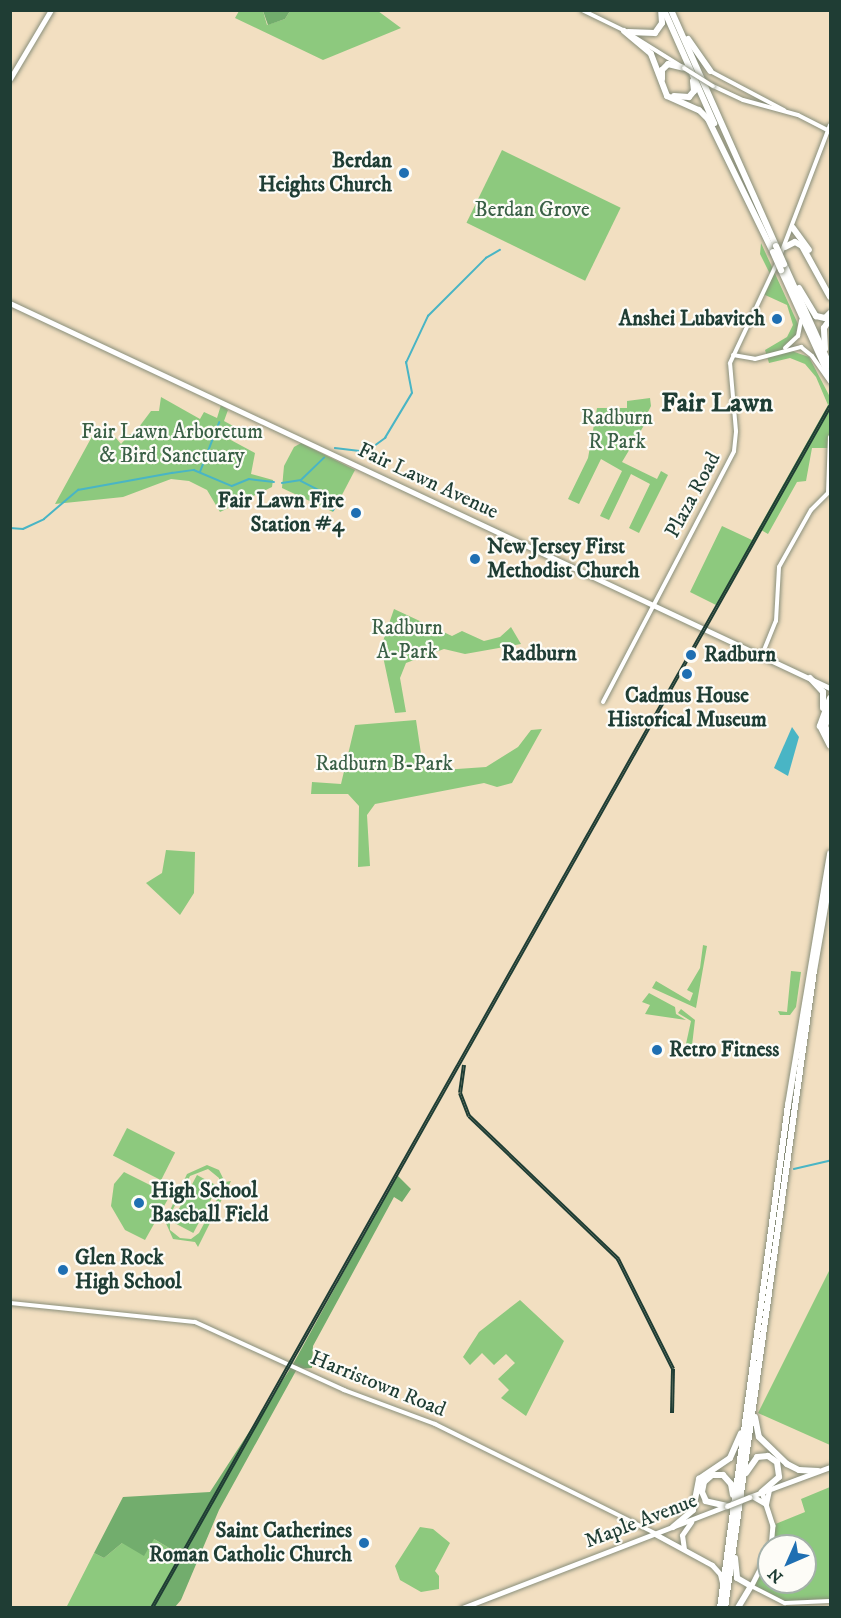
<!DOCTYPE html>
<style>
body{margin:0}
#map{position:relative;width:841px;height:1618px;overflow:hidden;background:#f2dfc1;font-family:"IM FELL DW Pica",serif}
div>[style]{position:absolute}
.green>*{inset:0;background:#8dc97e;transform-origin:0 0}
.forest>*{inset:0;background:#72ad6d}
.water>*{inset:0;background:#49b5c5}
.stream>*{height:1.5px;margin:-0.75px;padding:0 0.75px;transform-origin:0.75px;border-radius:0.75px;background:#49b5c5}
.roads{filter:drop-shadow(0 0 2px #888e7a) drop-shadow(0 0 2px #888e7a)}
.tertiary>*{height:4px;margin:-2px;padding:0 2px;transform-origin:2px;border-radius:2px;background:#fff}
.secondary>*{height:4.5px;margin:-2.25px;padding:0 2.25px;transform-origin:2.25px;border-radius:2.25px;background:#fff}
.primary>*{height:5px;margin:-2.5px;padding:0 2.5px;transform-origin:2.5px;border-radius:2.5px;background:#fff}
.trunk>*{height:6px;margin:-3px;padding:0 3px;transform-origin:3px;border-radius:3px;background:#fff}
.rail>*{height:4px;margin-top:-2px;transform-origin:0;background:repeating-linear-gradient(90deg,#fdfcf7 0 4.5px,#1f3d34 0 9px);box-sizing:border-box;border-block:2px solid #1f3d34}
.bridges{filter:drop-shadow(0 0 2px #888e7a) drop-shadow(0 0 2px #888e7a)}
.tertiary-bridge>*{height:4px;margin:-2px;padding:0 2px;transform-origin:2px;border-radius:2px;background:#fff}
.primary-bridge>*{height:5px;margin:-2.5px;padding:0 2.5px;transform-origin:2.5px;border-radius:2.5px;background:#fff}
.trunk-bridge>*{height:6px;margin:-3px;padding:0 3px;transform-origin:3px;border-radius:3px;background:#fff}
.dots>*{width:16px;height:16px;translate:-50% -50%;box-sizing:border-box;border:3px solid #fdfcf7;border-radius:50%}
span{translate:-50% -50%;white-space:nowrap;text-align:center;line-height:1.15;-webkit-text-stroke:4.5px #fdfcf7;paint-order:stroke}
.poi-label{font-size:21px;color:#1f3d34;font-weight:700}
.right{translate:-100% -50%;text-align:right}
.left{translate:0 -50%;text-align:left}
.park-label{font-size:21px;color:#3a6046}
.street-label{font-size:21px;color:#1f3d34}
.neighbourhood-label{font-size:22px;color:#1f3d34;font-weight:700}
.district-label{font-size:27px;color:#1f3d34;font-weight:700}
.frame{position:absolute;inset:0;border:12px solid #1f3d34;pointer-events:none}
.north{position:absolute;left:757px;top:1534px;width:60px;height:60px;box-sizing:border-box;background:#fdfcf7;border:2px solid #a4b0a9;border-radius:50%;rotate:225deg;font-size:16px;font-weight:700;line-height:24px;text-align:center;color:#1f3d34}
.north::after{content:'';display:block;margin:auto;width:21px;height:27px;background:#1f6fb2;clip-path:polygon(50% 0,100% 100%,50% 72%,0 100%)}
</style>
<div id="map">
<div class="green">
<i style="clip-path:polygon(239px 11px,263px 11px,267px 25px,285px 19px,290px 11px,378px 11px,401px 28px,323px 60px,235px 18px)"></i>
<i style="left:502px;top:150px;width:132px;height:81px;rotate:26deg"></i>
<i style="clip-path:polygon(761px 243px,798px 324px,796px 335px,786px 344px,789px 350px,809px 357px,830px 397px,830px 448px,812px 448px,806px 481px,797px 482px,768px 534px,761px 530px,718px 606px,690px 592px,722px 526px,752px 540px,828px 405px,816px 377px,805px 364px,790px 358px,769px 363px,765px 350px,787px 337px,793px 325px,787px 305px,763px 294px,771px 276px,760px 254px)"></i>
<i style="clip-path:polygon(161px 397px,200px 419px,204px 412px,217px 418px,221px 405px,228px 410px,224px 421px,235px 427px,229px 439px,255px 453px,251px 474px,273px 480px,272px 487px,220px 512px,207px 490px,189px 481px,171px 479px,123px 497px,55px 504px,95px 431px,104px 438px,110px 431px,121px 444px,130px 434px,133px 435px,151px 411px,159px 411px)"></i>
<i style="clip-path:polygon(650px 398px,651px 406px,644px 420px,646px 422px,622px 462px,657px 479px,661px 471px,668px 475px,639px 533px,629px 528px,650px 484px,631px 474px,609px 520px,600px 516px,622px 471px,601px 459px,579px 504px,568px 499px,588px 458px,597px 408px,627px 408px,627px 401px)"></i>
<i style="clip-path:polygon(301px 443px,355px 470px,333px 512px,282px 488px,284px 466px,294px 447px)"></i>
<i style="clip-path:polygon(394px 609px,452px 636px,462px 631px,484px 641px,500px 637px,511px 627px,521px 644px,465px 654px,444px 649px,406px 663px,400px 678px,406px 712px,395px 713px,381px 647px)"></i>
<i style="clip-path:polygon(416px 720px,423px 767px,428px 771px,486px 767px,518px 747px,531px 730px,542px 729px,512px 783px,497px 787px,484px 783px,375px 804px,367px 815px,370px 866px,358px 867px,359px 806px,348px 794px,311px 794px,312px 782px,341px 784px,355px 725px)"></i>
<i style="clip-path:polygon(166px 850px,195px 852px,194px 893px,180px 915px,146px 883px,162px 873px)"></i>
<i style="clip-path:polygon(703px 945px,707px 946px,696px 1008px,652px 988px,656px 981px,690px 1001px,693px 993px,687px 990px,700px 968px)"></i>
<i style="clip-path:polygon(791px 971px,801px 972px,796px 1007px,790px 1015px,780px 1015px,778px 1011px,787px 1012px)"></i>
<i style="clip-path:polygon(649px 993px,675px 1007px,676px 1014px,686px 1020px,645px 1014px,650px 1005px,642px 1002px)"></i>
<i style="clip-path:polygon(681px 1009px,695px 1020px,691px 1054px,684px 1053px,691px 1021px,678px 1013px)"></i>
<i style="left:127px;top:1128px;width:54px;height:31px;rotate:27deg"></i>
<i style="clip-path:polygon(evenodd,207px 1165px,219px 1170px,225px 1182px,231px 1181px,198px 1247px,195px 1242px,173px 1239px,165px 1221px,187px 1174px,207px 1165px,208px 1169px,219px 1178px,221px 1192px,199px 1233px,191px 1239px,180px 1238px,170px 1230px,170px 1215px,190px 1176px,208px 1169px)"></i>
<i style="clip-path:polygon(124px 1172px,166px 1193px,168px 1199px,145px 1240px,125px 1230px,111px 1206px,114px 1184px)"></i>
<i style="left:197px;top:1175px;width:24px;height:53px;rotate:28deg"></i>
<i style="clip-path:polygon(830px 1269px,830px 1445px,758px 1413px)"></i>
<i style="clip-path:polygon(520px 1300px,564px 1341px,526px 1416px,501px 1398px,509px 1390px,498px 1379px,515px 1363px,506px 1354px,494px 1365px,482px 1353px,470px 1365px,463px 1357px,479px 1332px)"></i>
<i style="clip-path:polygon(830px 1487px,830px 1601px,803px 1604px,777px 1600px,760px 1593px,751px 1586px,769px 1551px,769px 1582px,805px 1582px,805px 1546px,771px 1546px,773px 1525px,805px 1512px,801px 1499px)"></i>
<i style="clip-path:polygon(420px 1527px,433px 1529px,450px 1543px,435px 1571px,439px 1576px,439px 1589px,421px 1592px,400px 1580px,395px 1566px)"></i>
<i style="clip-path:polygon(154px 1539px,181px 1555px,151px 1607px,66px 1608px,94px 1553px,104px 1558px,122px 1543px)"></i>
</div>
<div class="forest">
<i style="clip-path:polygon(263px 11px,263px 10px,290px 11px,285px 19px,268px 25px)"></i>
<i style="clip-path:polygon(397px 1175px,411px 1189px,402px 1202px,394px 1197px,313px 1346px,312px 1368px,297px 1369px,219px 1510px,181px 1600px,175px 1607px,151px 1607px,181px 1555px,154px 1539px,144px 1556px,122px 1543px,104px 1558px,94px 1553px,123px 1497px,210px 1492px,292px 1366px)"></i>
</div>
<div class="water">
<i style="clip-path:polygon(792px 727px,799px 737px,788px 776px,774px 768px)"></i>
</div>
<div class="stream">
<i style="left:335px;top:448px;width:31px;rotate:7deg"></i>
<i style="left:366px;top:452px;width:24px;rotate:-36deg"></i>
<i style="left:385px;top:438px;width:52px;rotate:-59deg"></i>
<i style="left:412px;top:393px;width:31px;rotate:-101deg"></i>
<i style="left:406px;top:363px;width:52px;rotate:-64.9deg"></i>
<i style="left:428px;top:316px;width:82px;rotate:-45deg"></i>
<i style="left:486px;top:258px;width:16px;rotate:-30deg"></i>
<i style="left:200px;top:472px;width:53px;rotate:-68.8deg"></i>
<i style="left:301px;top:481px;width:33px;rotate:27deg"></i>
<i style="left:330px;top:496px;width:11px;rotate:49deg"></i>
<i style="left:337px;top:504px;width:7px;rotate:117deg"></i>
<i style="left:282px;top:483px;width:19px;rotate:-9deg"></i>
<i style="left:301px;top:480px;width:32px;rotate:-44deg"></i>
<i style="left:10px;top:528px;width:13px;rotate:4deg"></i>
<i style="left:23px;top:529px;width:23px;rotate:-25deg"></i>
<i style="left:44px;top:519px;width:45px;rotate:-40.5deg"></i>
<i style="left:78px;top:490px;width:96px;rotate:-10.3deg"></i>
<i style="left:172px;top:473px;width:22px;rotate:-8deg"></i>
<i style="left:194px;top:470px;width:41px;rotate:22.8deg"></i>
<i style="left:232px;top:486px;width:18px;rotate:-22deg"></i>
<i style="left:249px;top:479px;width:25px;rotate:7deg"></i>
<i style="left:794px;top:1169px;width:37px;rotate:-13deg"></i>
</div>
<div class="roads">
<div class="tertiary">
<i style="left:582px;top:10px;width:48px;rotate:26deg"></i>
<i style="left:631px;top:35px;width:59px;rotate:31.8deg"></i>
<i style="left:710px;top:71px;width:84px;rotate:27.8deg"></i>
<i style="left:713px;top:86px;width:33px;rotate:25deg"></i>
<i style="left:743px;top:100px;width:57px;rotate:15.3deg"></i>
<i style="left:798px;top:115px;width:36px;rotate:27deg"></i>
<i style="left:780px;top:256px;width:140px;rotate:-69.1deg"></i>
<i style="left:785px;top:348px;width:18px;rotate:-43deg"></i>
<i style="left:798px;top:336px;width:16px;rotate:-79deg"></i>
<i style="left:733px;top:355px;width:22px;rotate:10deg"></i>
<i style="left:755px;top:359px;width:48px;rotate:-14.6deg"></i>
<i style="left:801px;top:347px;width:14px;rotate:39deg"></i>
<i style="left:812px;top:356px;width:32px;rotate:55deg"></i>
<i style="left:762px;top:655px;width:37px;rotate:-68deg"></i>
<i style="left:776px;top:621px;width:54px;rotate:-86.8deg"></i>
<i style="left:779px;top:567px;width:65px;rotate:-60.7deg"></i>
<i style="left:811px;top:510px;width:24px;rotate:-45deg"></i>
<i style="left:828px;top:493px;width:56px;rotate:-88deg"></i>
<i style="left:603px;top:702px;width:283px;rotate:-62.4deg"></i>
<i style="left:734px;top:451px;width:20px;rotate:-84deg"></i>
<i style="left:736px;top:431px;width:68px;rotate:-95deg"></i>
<i style="left:730px;top:363px;width:110px;rotate:-64.8deg"></i>
<i style="left:10px;top:1303px;width:186px;rotate:5.9deg"></i>
<i style="left:195px;top:1322px;width:164px;rotate:24.5deg"></i>
<i style="left:344px;top:1390px;width:97px;rotate:20.5deg"></i>
<i style="left:435px;top:1424px;width:246px;rotate:26.4deg"></i>
<i style="left:751px;top:1586px;width:38px;rotate:27deg"></i>
<i style="left:785px;top:1603px;width:45px;rotate:-2.5deg"></i>
</div>
<div class="secondary">
<i style="left:10px;top:79px;width:80px;rotate:-59.3deg"></i>
<i style="left:10px;top:303px;width:906px;rotate:25.15deg"></i>
<i style="left:762px;top:1492px;width:35px;rotate:72deg"></i>
<i style="left:773px;top:1525px;width:21px;rotate:95deg"></i>
<i style="left:751px;top:1586px;width:39px;rotate:-63deg"></i>
</div>
<div class="primary">
<i style="left:752px;top:1496px;width:16px;rotate:30deg"></i>
<i style="left:766px;top:1504px;width:14px;rotate:-78deg"></i>
<i style="left:749px;top:1497px;width:86px;rotate:-20.3deg"></i>
<i style="left:655px;top:1534px;width:65px;rotate:28.5deg"></i>
<i style="left:712px;top:1565px;width:12px;rotate:48deg"></i>
<i style="left:720px;top:1574px;width:9px;rotate:77deg"></i>
<i style="left:684px;top:1549px;width:14px;rotate:-98deg"></i>
<i style="left:682px;top:1535px;width:16px;rotate:-55deg"></i>
<i style="left:462px;top:1608px;width:284px;rotate:-21.1deg"></i>
</div>
<div class="trunk">
<i style="left:664px;top:10px;width:124px;rotate:66.1deg"></i>
<i style="left:671px;top:10px;width:258px;rotate:66deg"></i>
<i style="left:624px;top:31px;width:35px;rotate:40deg"></i>
<i style="left:651px;top:54px;width:45px;rotate:69.1deg"></i>
<i style="left:667px;top:96px;width:35px;rotate:24deg"></i>
<i style="left:699px;top:110px;width:13px;rotate:45deg"></i>
<i style="left:708px;top:119px;width:148px;rotate:64deg"></i>
<i style="left:628px;top:32px;width:27px;rotate:2deg"></i>
<i style="left:655px;top:33px;width:12px;rotate:-55deg"></i>
<i style="left:662px;top:23px;width:13px;rotate:-94deg"></i>
<i style="left:688px;top:39px;width:39px;rotate:55deg"></i>
<i style="left:662px;top:79px;width:9px;rotate:-90deg"></i>
<i style="left:662px;top:70px;width:8px;rotate:-45deg"></i>
<i style="left:668px;top:64px;width:16px;rotate:14deg"></i>
<i style="left:674px;top:96px;width:15px;rotate:4deg"></i>
<i style="left:689px;top:97px;width:8px;rotate:-50deg"></i>
<i style="left:694px;top:91px;width:10px;rotate:-96deg"></i>
<i style="left:793px;top:228px;width:27px;rotate:54deg"></i>
<i style="left:785px;top:247px;width:11px;rotate:-27deg"></i>
<i style="left:795px;top:242px;width:8px;rotate:30deg"></i>
<i style="left:802px;top:246px;width:58px;rotate:61.2deg"></i>
<i style="left:784px;top:264px;width:112px;rotate:65.7deg"></i>
<i style="left:781px;top:270px;width:119px;rotate:65.6deg"></i>
<i style="left:799px;top:288px;width:33px;rotate:59deg"></i>
<i style="left:816px;top:316px;width:9px;rotate:13deg"></i>
<i style="left:825px;top:318px;width:7px;rotate:-45deg"></i>
<i style="left:825px;top:349px;width:21px;rotate:-93deg"></i>
<i style="left:824px;top:328px;width:11px;rotate:-56deg"></i>
<i style="left:810px;top:678px;width:19px;rotate:47deg"></i>
<i style="left:823px;top:692px;width:16px;rotate:90deg"></i>
<i style="left:830px;top:698px;width:30px;rotate:110deg"></i>
<i style="left:820px;top:726px;width:22px;rotate:63deg"></i>
<i style="left:830px;top:711px;width:16px;rotate:108deg"></i>
<i style="left:825px;top:726px;width:12px;rotate:66deg"></i>
<i style="left:755px;top:1417px;width:20px;rotate:79deg"></i>
<i style="left:759px;top:1437px;width:39px;rotate:44deg"></i>
<i style="left:787px;top:1464px;width:13px;rotate:27deg"></i>
<i style="left:799px;top:1470px;width:19px;rotate:3deg"></i>
<i style="left:746px;top:1473px;width:19px;rotate:-55deg"></i>
<i style="left:757px;top:1457px;width:11px;rotate:-5deg"></i>
<i style="left:768px;top:1456px;width:11px;rotate:34deg"></i>
<i style="left:777px;top:1462px;width:15px;rotate:82deg"></i>
<i style="left:779px;top:1477px;width:23px;rotate:139deg"></i>
<i style="left:727px;top:1506px;width:22px;rotate:-167deg"></i>
<i style="left:706px;top:1501px;width:10px;rotate:-114deg"></i>
<i style="left:702px;top:1492px;width:10px;rotate:-79deg"></i>
<i style="left:704px;top:1482px;width:11px;rotate:-41deg"></i>
<i style="left:712px;top:1475px;width:11px"></i>
<i style="left:723px;top:1475px;width:12px;rotate:48deg"></i>
<i style="left:731px;top:1484px;width:11px;rotate:80deg"></i>
<i style="left:673px;top:1527px;width:26px;rotate:-40deg"></i>
<i style="left:693px;top:1510px;width:32px;rotate:-79deg"></i>
<i style="left:699px;top:1479px;width:37px;rotate:-34deg"></i>
<i style="left:730px;top:1458px;width:27px;rotate:-66deg"></i>
<i style="left:735px;top:1558px;width:20px;rotate:84deg"></i>
<i style="left:737px;top:1578px;width:16px;rotate:30deg"></i>
<i style="left:751px;top:1586px;width:26px;rotate:121deg"></i>
<i style="left:720px;top:1608px;width:508px;rotate:-82.3deg"></i>
<i style="left:788px;top:1105px;width:255px;rotate:-80.5deg"></i>
<i style="left:725px;top:1608px;width:643px;rotate:-82.05deg"></i>
<i style="left:814px;top:971px;width:94px;rotate:-80.2deg"></i>
</div>
</div>
<div class="rail">
<i style="left:464px;top:1065px;width:28px;rotate:98deg"></i>
<i style="left:460px;top:1093px;width:25px;rotate:69deg"></i>
<i style="left:469px;top:1116px;width:207px;rotate:43.8deg"></i>
<i style="left:618px;top:1259px;width:123px;rotate:63.4deg"></i>
<i style="left:673px;top:1369px;width:44px;rotate:91.3deg"></i>
<i style="left:152px;top:1608px;width:1380px;rotate:-60.57deg"></i>
</div>
<div class="bridges">
<div class="tertiary-bridge">
<i style="left:684px;top:68px;width:34px;rotate:32deg"></i>
</div>
<div class="primary-bridge">
<i style="left:727px;top:1506px;width:24px;rotate:-22deg"></i>
</div>
<div class="trunk-bridge">
<i style="left:776px;top:246px;width:20px;rotate:66deg"></i>
<i style="left:773px;top:252px;width:20px;rotate:66deg"></i>
</div>
</div>
<div class="dots">
<i style="left:404px;top:173px;background:#1f6fb2"></i>
<i style="left:777px;top:319px;background:#1f6fb2"></i>
<i style="left:356px;top:513px;background:#1f6fb2"></i>
<i style="left:475px;top:559px;background:#1f6fb2"></i>
<i style="left:691px;top:655px;background:#1f6fb2"></i>
<i style="left:687px;top:674px;background:#1f6fb2"></i>
<i style="left:657px;top:1050px;background:#1f6fb2"></i>
<i style="left:139px;top:1203px;background:#1f6fb2"></i>
<i style="left:63px;top:1270px;background:#1f6fb2"></i>
<i style="left:364px;top:1543px;background:#1f6fb2"></i>
</div>
<div class="poi-label">
<span class="right" style="left:392px;top:173px">Berdan<br>Heights Church</span>
<span class="right" style="left:765px;top:319px">Anshei Lubavitch</span>
<span class="right" style="left:344px;top:513px">Fair Lawn Fire<br>Station #4</span>
<span class="left" style="left:487px;top:559px">New Jersey First<br>Methodist Church</span>
<span class="left" style="left:704px;top:655px">Radburn</span>
<span style="left:687px;top:708px">Cadmus House<br>Historical Museum</span>
<span class="left" style="left:669px;top:1050px">Retro Fitness</span>
<span class="left" style="left:151px;top:1203px">High School<br>Baseball Field</span>
<span class="left" style="left:75px;top:1270px">Glen Rock<br>High School</span>
<span class="right" style="left:352px;top:1543px">Saint Catherines<br>Roman Catholic Church</span>
</div>
<div class="park-label">
<span style="left:532px;top:210px">Berdan Grove</span>
<span style="left:617px;top:430px">Radburn<br>R Park</span>
<span style="left:172px;top:444px">Fair Lawn Arboretum<br>&amp; Bird Sanctuary</span>
<span style="left:407px;top:640px">Radburn<br>A-Park</span>
<span style="left:384px;top:764px">Radburn B-Park</span>
</div>
<div class="street-label">
<span style="left:428px;top:481px;rotate:25deg">Fair Lawn Avenue</span>
<span style="left:693px;top:495px;rotate:-62deg">Plaza Road</span>
<span style="left:378px;top:1384px;rotate:22deg">Harristown Road</span>
<span style="left:641px;top:1521px;rotate:-21deg">Maple Avenue</span>
</div>
<div class="neighbourhood-label">
<span style="left:539px;top:654px">Radburn</span>
</div>
<div class="district-label">
<span style="left:717px;top:404px">Fair Lawn</span>
</div>
<div class="frame"></div>
<div class="north">N</div>
</div>
